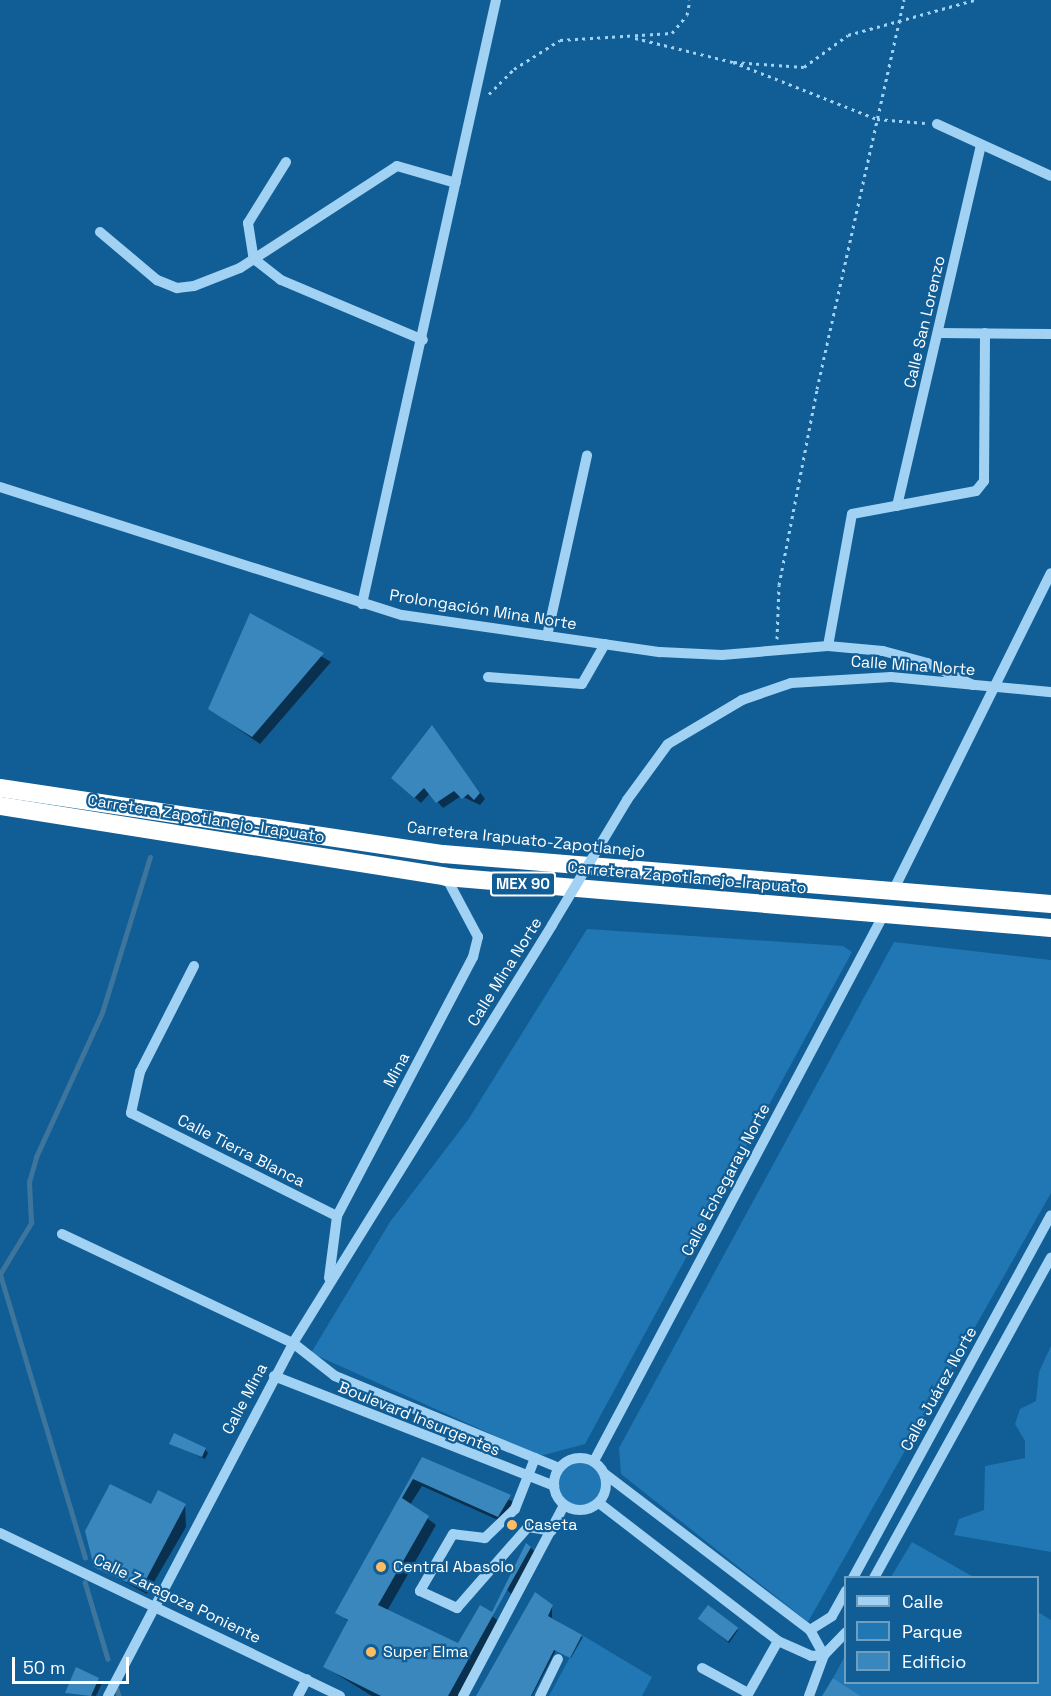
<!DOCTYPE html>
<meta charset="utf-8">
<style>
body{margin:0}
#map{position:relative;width:1051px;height:1696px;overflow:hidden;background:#115d95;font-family:"Space Grotesk",sans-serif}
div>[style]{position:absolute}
.green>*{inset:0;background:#2077b3}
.round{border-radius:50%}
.shadow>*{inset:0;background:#0007}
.stream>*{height:4.5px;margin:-2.25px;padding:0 2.25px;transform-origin:2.25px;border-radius:2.25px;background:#3e759d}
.building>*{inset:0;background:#3a87be;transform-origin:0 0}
.path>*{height:3px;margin-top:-1.5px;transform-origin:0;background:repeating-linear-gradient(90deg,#a1d1f3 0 3px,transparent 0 7.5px)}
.minor>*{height:10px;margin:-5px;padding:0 5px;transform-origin:5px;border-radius:5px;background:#a1d1f3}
.minor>.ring{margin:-5px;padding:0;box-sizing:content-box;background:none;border:10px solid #a1d1f3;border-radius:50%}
.highway>*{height:18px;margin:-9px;padding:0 9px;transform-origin:9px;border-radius:9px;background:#fff}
.minor-bridge>*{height:10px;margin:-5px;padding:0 5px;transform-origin:5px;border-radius:5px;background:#a1d1f3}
.dots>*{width:16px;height:16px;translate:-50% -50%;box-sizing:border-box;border:3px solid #115d95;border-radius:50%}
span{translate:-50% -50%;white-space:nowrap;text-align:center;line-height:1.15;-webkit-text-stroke:4.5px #115d95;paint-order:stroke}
.shield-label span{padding:2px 4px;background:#115d95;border:2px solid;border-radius:4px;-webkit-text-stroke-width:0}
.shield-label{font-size:15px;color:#fff;font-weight:700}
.street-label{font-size:16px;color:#fff}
.poi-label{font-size:16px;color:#fff}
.left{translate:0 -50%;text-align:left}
.legend{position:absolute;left:844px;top:1576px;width:195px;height:108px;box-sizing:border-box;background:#115d95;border:2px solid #709ebf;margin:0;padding:8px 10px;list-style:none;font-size:18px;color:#fff}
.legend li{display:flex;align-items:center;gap:12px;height:30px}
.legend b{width:30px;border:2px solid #709ebf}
.scale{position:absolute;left:12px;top:1657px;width:117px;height:27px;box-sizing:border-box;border:3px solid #fff;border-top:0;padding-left:8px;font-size:18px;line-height:21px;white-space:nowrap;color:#fff;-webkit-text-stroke:4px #115d95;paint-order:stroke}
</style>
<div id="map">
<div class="green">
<i style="clip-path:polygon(587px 929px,843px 946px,852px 952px,585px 1444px,540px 1456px,311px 1353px,390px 1222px,468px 1120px)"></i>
<i style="clip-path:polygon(894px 942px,1051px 960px,1051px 1193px,808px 1622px,621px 1474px,619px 1448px)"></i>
<i style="clip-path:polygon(1051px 1346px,1051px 1552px,954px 1535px,959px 1519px,984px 1510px,985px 1466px,1025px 1458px,1025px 1441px,1015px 1424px,1020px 1409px,1036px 1401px,1039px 1372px)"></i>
<i class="round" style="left:559px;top:1463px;width:42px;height:42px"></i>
<i style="clip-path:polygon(912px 1542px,970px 1575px,974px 1577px,891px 1577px)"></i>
<i style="clip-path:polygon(1038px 1612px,1051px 1620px,1051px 1696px,861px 1696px,833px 1678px,845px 1656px,846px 1682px,1038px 1682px)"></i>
<i style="clip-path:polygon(582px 1635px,652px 1677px,642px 1696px,549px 1696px)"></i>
</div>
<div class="shadow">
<i style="clip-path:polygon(251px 615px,331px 662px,260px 744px,209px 708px)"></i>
<i style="clip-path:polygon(432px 728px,485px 799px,480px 805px,461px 796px,443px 808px,430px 793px,421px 803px,399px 783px)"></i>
<i style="clip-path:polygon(171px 1443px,205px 1449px,208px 1453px,205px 1459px)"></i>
<i style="clip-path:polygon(423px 1459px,518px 1504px,507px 1524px,422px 1486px,410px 1505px,436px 1525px,387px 1611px,459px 1645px,480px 1607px,501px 1623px,460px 1696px,372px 1696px,325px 1667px,349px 1622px,337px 1612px)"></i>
<i style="clip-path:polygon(185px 1505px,186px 1527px,147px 1594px,95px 1566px,157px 1509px)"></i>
<i style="clip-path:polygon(515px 1522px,519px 1528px,510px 1532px,507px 1525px)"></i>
<i style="clip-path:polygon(529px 1546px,536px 1553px,515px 1597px,506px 1589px)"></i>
<i style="clip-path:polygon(552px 1606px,552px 1618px,583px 1637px,571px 1658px,556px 1650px,532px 1696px,478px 1696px)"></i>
<i style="clip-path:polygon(708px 1608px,738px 1630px,729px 1643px,700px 1619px)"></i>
<i style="clip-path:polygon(77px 1669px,102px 1683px,96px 1696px,67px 1693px)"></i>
</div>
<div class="stream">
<i style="left:85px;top:1558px;width:296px;rotate:-106.7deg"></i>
<i style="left:0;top:1274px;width:60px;rotate:-58.7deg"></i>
<i style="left:31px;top:1223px;width:41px;rotate:-92.8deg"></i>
<i style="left:29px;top:1182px;width:26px;rotate:-74deg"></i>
<i style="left:36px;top:1157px;width:158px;rotate:-65.4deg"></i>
<i style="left:102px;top:1013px;width:163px;rotate:-72.9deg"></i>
<i style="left:85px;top:1582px;width:80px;rotate:73.4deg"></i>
<i style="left:117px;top:1689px;width:7px;rotate:74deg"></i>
</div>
<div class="building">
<i style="clip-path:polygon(250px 613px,324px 653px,252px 737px,208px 709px)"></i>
<i style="clip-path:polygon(432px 725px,480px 793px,474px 800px,468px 794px,462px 799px,454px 791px,436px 803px,424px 788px,414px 798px,391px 778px)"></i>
<i style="clip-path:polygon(174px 1433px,206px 1448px,202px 1457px,169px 1444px)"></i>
<i style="clip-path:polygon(422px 1457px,511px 1495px,498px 1517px,413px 1479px,402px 1498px,429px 1516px,378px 1605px,458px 1643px,480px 1605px,492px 1612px,526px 1543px,531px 1547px,448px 1696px,381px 1696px,323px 1667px,348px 1620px,335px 1613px)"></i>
<i style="clip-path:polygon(110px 1484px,151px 1504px,158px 1490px,186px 1504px,141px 1589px,94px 1567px,85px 1531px)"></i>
<i style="clip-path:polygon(535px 1592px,553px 1605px,548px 1616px,582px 1635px,570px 1658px,554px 1650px,531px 1696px,476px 1696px)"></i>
<i style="left:708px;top:1605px;width:38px;height:17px;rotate:37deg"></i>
<i style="clip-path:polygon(76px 1667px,99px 1678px,91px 1696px,65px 1693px)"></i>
<i style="clip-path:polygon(833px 1678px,861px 1696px,822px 1696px)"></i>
</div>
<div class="path">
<i style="left:635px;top:38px;width:101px;rotate:13.8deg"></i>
<i style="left:733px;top:62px;width:155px;rotate:21.6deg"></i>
<i style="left:877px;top:119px;width:48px;rotate:4.8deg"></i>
<i style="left:734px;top:62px;width:70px;rotate:4.1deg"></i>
<i style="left:804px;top:67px;width:54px;rotate:-36deg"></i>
<i style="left:848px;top:35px;width:131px;rotate:-15.5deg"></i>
<i style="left:489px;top:94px;width:35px;rotate:-45deg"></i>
<i style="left:514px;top:69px;width:54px;rotate:-32.2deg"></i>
<i style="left:560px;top:40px;width:112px;rotate:-3.6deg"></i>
<i style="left:672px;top:33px;width:23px;rotate:-50deg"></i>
<i style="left:687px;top:15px;width:15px;rotate:-79deg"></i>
<i style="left:777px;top:639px;width:54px;rotate:-87.9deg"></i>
<i style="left:779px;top:585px;width:200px;rotate:-79deg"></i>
<i style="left:817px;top:389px;width:399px;rotate:-77.4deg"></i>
</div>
<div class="minor">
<i style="left:937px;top:124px;width:125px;rotate:24.5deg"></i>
<i style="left:286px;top:162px;width:72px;rotate:121.9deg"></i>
<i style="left:248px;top:223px;width:36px;rotate:81deg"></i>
<i style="left:254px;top:259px;width:34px;rotate:38deg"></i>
<i style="left:281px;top:280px;width:154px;rotate:22.9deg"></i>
<i style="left:100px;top:232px;width:75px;rotate:40.1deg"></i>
<i style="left:157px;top:280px;width:22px;rotate:22deg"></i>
<i style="left:177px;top:288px;width:17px;rotate:-7deg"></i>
<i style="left:194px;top:286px;width:49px;rotate:-21.4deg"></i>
<i style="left:240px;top:268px;width:187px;rotate:-33deg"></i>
<i style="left:397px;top:166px;width:61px;rotate:16.1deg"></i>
<i style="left:938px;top:333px;width:113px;rotate:0.5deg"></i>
<i style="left:0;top:487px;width:422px;rotate:17.7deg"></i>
<i style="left:402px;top:615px;width:261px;rotate:8.2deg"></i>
<i style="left:660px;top:652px;width:62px;rotate:2.8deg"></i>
<i style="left:722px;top:655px;width:106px;rotate:-4.9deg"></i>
<i style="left:828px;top:646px;width:55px;rotate:5.2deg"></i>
<i style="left:883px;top:651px;width:46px;rotate:15.3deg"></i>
<i style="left:927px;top:663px;width:51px;rotate:25.6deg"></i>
<i style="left:897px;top:506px;width:371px;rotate:-76.9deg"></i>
<i style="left:362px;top:604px;width:619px;rotate:-77.49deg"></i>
<i style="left:547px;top:636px;width:185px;rotate:-77.5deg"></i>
<i style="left:828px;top:646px;width:134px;rotate:-79.7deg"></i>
<i style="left:852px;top:514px;width:126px;rotate:-10.5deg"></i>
<i style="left:976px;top:491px;width:13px;rotate:-51deg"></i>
<i style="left:984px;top:481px;width:148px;rotate:-89.6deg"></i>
<i style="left:488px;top:677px;width:94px;rotate:4.3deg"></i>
<i style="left:582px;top:684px;width:46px;rotate:-60.1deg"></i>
<i style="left:627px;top:800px;width:69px;rotate:-53.8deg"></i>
<i style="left:668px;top:744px;width:86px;rotate:-30.7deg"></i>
<i style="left:742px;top:700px;width:52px;rotate:-19.1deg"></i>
<i style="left:791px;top:683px;width:100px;rotate:-3.4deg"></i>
<i style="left:891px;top:677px;width:161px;rotate:5.4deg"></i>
<i style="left:892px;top:893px;width:357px;rotate:-63.6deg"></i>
<i style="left:194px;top:966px;width:119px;rotate:117deg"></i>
<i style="left:140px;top:1072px;width:42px;rotate:102.4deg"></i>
<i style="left:131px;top:1113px;width:230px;rotate:26.6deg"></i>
<i style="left:62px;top:1234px;width:255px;rotate:25.3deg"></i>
<i style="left:293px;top:1343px;width:53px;rotate:38.2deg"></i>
<i style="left:335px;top:1376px;width:242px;rotate:22.3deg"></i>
<i style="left:329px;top:1278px;width:63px;rotate:-82.6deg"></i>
<i style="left:337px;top:1216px;width:293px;rotate:-62.3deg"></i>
<i style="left:473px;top:957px;width:21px;rotate:-76deg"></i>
<i style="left:478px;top:937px;width:68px;rotate:-118.1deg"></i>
<i style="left:274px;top:1376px;width:301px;rotate:21.4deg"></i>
<i class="ring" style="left:554px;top:1458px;width:42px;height:42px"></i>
<i style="left:535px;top:1458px;width:55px;rotate:111.4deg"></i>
<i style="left:515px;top:1509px;width:42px;rotate:136deg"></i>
<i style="left:485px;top:1538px;width:32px;rotate:-173deg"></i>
<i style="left:453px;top:1534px;width:66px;rotate:120.1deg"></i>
<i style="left:420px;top:1591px;width:41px;rotate:24.7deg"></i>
<i style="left:457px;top:1608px;width:108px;rotate:-48.8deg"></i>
<i style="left:528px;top:1527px;width:24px;rotate:9deg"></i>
<i style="left:594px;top:1461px;width:619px;rotate:-62.07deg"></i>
<i style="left:605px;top:1474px;width:258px;rotate:37.3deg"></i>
<i style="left:599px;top:1503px;width:226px;rotate:37.6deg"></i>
<i style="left:778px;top:1641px;width:36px;rotate:24deg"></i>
<i style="left:811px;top:1656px;width:13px;rotate:-4deg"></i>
<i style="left:0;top:1533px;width:377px;rotate:25.6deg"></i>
<i style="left:853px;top:1578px;width:413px;rotate:-61.4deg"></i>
<i style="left:874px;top:1578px;width:366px;rotate:-61.1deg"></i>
<i style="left:810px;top:1630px;width:26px;rotate:-32deg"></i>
<i style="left:832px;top:1616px;width:29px;rotate:-61deg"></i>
<i style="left:810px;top:1630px;width:29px;rotate:61deg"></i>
<i style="left:702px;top:1668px;width:52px;rotate:28.5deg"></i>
<i style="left:108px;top:1696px;width:399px;rotate:-62.3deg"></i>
<i style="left:293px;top:1343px;width:492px;rotate:-58.2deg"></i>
<i style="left:298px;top:1696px;width:19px;rotate:-62deg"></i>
<i style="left:463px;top:1696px;width:216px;rotate:-62.1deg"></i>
<i style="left:540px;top:1696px;width:41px;rotate:-64.1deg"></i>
<i style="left:747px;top:1696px;width:63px;rotate:-60.6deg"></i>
<i style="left:809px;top:1696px;width:44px;rotate:-69.9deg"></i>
<i style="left:824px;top:1655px;width:32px;rotate:-46deg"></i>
</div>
<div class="highway">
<i style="left:0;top:788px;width:448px;rotate:8.5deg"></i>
<i style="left:443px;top:854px;width:610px;rotate:4.7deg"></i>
<i style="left:0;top:806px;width:452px;rotate:9deg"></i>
<i style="left:446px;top:877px;width:607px;rotate:4.82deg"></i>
</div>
<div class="minor-bridge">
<i style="left:552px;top:925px;width:146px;rotate:-59deg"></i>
</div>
<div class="dots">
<i style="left:512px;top:1525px;background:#ffbc63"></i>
<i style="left:381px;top:1567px;background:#ffbc63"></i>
<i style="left:371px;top:1652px;background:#ffbc63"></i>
</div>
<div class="shield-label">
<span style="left:523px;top:884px">MEX 90</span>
</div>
<div class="street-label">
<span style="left:925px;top:322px;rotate:-77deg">Calle San Lorenzo</span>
<span style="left:483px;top:610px;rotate:9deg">Prolongación Mina Norte</span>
<span style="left:913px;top:666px;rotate:4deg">Calle Mina Norte</span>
<span style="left:206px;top:819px;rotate:9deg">Carretera Zapotlanejo-Irapuato</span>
<span style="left:526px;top:840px;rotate:6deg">Carretera Irapuato-Zapotlanejo</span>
<span style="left:687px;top:878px;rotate:5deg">Carretera Zapotlanejo-Irapuato</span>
<span style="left:505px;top:972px;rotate:-58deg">Calle Mina Norte</span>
<span style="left:397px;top:1070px;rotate:-62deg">Mina</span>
<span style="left:241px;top:1151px;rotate:27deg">Calle Tierra Blanca</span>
<span style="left:726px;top:1180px;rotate:-62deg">Calle Echegaray Norte</span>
<span style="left:939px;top:1389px;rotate:-61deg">Calle Juárez Norte</span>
<span style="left:245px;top:1399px;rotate:-62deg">Calle Mina</span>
<span style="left:419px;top:1419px;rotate:22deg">Boulevard Insurgentes</span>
<span style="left:177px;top:1599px;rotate:26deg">Calle Zaragoza Poniente</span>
</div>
<div class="poi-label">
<span class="left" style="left:524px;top:1525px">Caseta</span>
<span class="left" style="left:393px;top:1567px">Central Abasolo</span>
<span class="left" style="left:383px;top:1652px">Super Elma</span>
</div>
<ul class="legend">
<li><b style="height:8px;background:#a1d1f3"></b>Calle</li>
<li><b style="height:16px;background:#2077b3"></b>Parque</li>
<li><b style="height:16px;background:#3a87be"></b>Edificio</li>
</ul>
<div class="scale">50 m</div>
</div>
